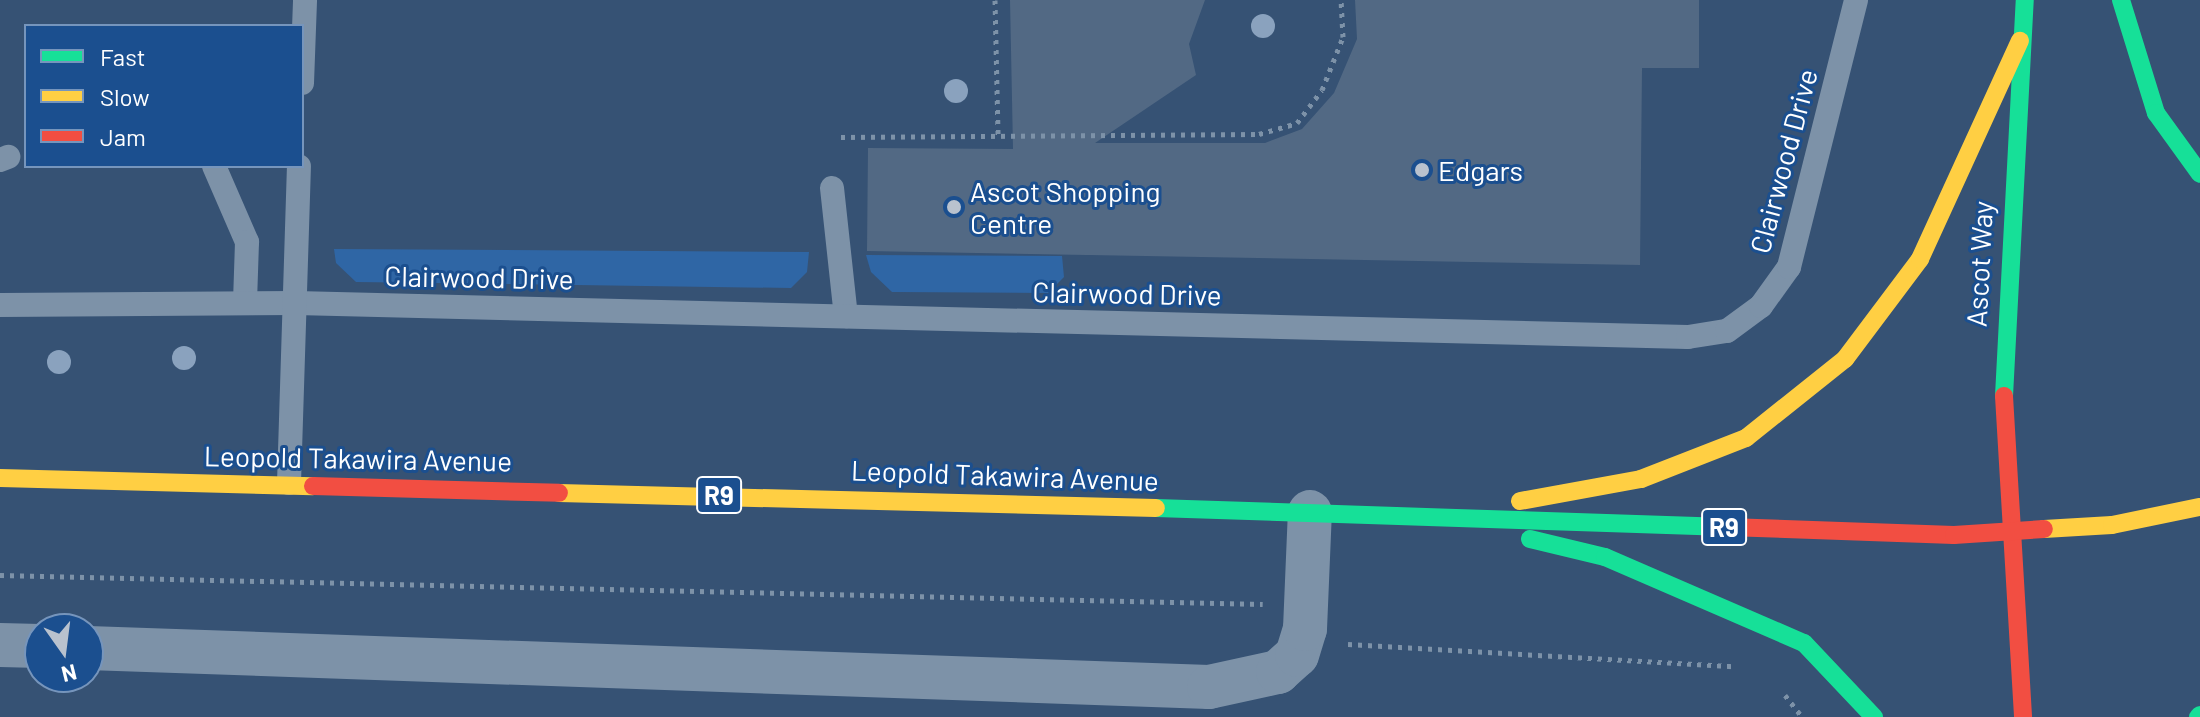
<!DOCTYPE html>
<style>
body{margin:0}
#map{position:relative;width:2200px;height:717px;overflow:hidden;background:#365274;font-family:Barlow,sans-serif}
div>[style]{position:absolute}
.green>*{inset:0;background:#2f66a5}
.building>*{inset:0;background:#526984}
.path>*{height:5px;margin-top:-2.5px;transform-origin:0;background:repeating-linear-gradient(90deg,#7d92a8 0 4px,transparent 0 10px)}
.lane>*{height:24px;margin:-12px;padding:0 12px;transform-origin:12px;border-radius:12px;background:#7d92a8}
.street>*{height:44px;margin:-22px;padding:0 22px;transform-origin:22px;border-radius:22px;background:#7d92a8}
.fast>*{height:18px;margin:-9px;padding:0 9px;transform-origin:9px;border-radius:9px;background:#16e098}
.slow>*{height:18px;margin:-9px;padding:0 9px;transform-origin:9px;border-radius:9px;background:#ffcf43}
.jam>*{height:18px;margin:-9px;padding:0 9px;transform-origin:9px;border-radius:9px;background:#f24e42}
.trees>*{width:24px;height:24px;margin:-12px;border-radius:50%;background:#8aa2be}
.dots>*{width:22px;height:22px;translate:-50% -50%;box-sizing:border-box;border:4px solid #1b4f8f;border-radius:50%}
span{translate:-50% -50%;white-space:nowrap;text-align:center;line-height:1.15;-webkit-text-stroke:6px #1b4f8f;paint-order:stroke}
.shield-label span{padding:2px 6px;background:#1b4f8f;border:2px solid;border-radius:6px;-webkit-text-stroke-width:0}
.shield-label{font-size:26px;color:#fff;font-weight:700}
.street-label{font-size:28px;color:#fff}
.poi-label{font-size:28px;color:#fff}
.left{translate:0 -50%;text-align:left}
.legend{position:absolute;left:24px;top:24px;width:280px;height:144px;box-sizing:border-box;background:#1b4f8f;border:2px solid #7695bc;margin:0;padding:10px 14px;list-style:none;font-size:24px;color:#fff}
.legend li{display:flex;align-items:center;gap:16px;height:40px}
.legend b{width:40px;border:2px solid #7695bc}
.north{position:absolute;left:24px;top:613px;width:80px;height:80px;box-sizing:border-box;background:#1b4f8f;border:2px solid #7695bc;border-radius:50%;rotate:166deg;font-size:22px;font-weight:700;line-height:32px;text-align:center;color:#fff}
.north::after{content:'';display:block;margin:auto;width:28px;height:36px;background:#b9c2ce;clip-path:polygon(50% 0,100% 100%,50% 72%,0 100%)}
</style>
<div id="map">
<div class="green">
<i style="clip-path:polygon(334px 249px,809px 252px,807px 272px,791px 288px,356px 282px,336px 263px)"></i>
<i style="clip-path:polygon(866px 255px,1062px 256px,1064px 277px,1048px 293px,892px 292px,871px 272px)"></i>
</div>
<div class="building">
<i style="clip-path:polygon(1010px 0,1205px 0,1189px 44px,1196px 75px,1095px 143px,1265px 143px,1302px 129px,1334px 93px,1357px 39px,1355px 0,1699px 0,1699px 68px,1642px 68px,1640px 265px,867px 251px,868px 148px,1013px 149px)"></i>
</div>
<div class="path">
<i style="left:995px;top:0;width:136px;rotate:88.7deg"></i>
<i style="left:841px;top:137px;width:418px;rotate:-0.4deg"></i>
<i style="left:1259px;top:134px;width:40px;rotate:-16deg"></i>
<i style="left:1297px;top:123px;width:41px;rotate:-52.9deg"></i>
<i style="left:1322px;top:90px;width:57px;rotate:-68.4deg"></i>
<i style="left:1343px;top:37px;width:37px;rotate:-93deg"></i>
<i style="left:0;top:575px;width:1263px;rotate:1.32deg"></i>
<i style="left:1348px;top:644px;width:386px;rotate:3.3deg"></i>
<i style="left:1785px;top:695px;width:28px;rotate:52deg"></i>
</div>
<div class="lane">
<i style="left:302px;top:83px;width:83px;rotate:-87.9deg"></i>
<i style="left:0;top:160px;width:9px;rotate:-21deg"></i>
<i style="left:214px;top:166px;width:83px;rotate:66.5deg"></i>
<i style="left:247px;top:242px;width:61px;rotate:91.9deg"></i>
<i style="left:832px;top:188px;width:129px;rotate:83.8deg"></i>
<i style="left:0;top:305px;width:296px;rotate:-0.4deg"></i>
<i style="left:296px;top:303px;width:1392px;rotate:1.4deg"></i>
<i style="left:1688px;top:337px;width:39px;rotate:-9deg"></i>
<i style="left:1727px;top:331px;width:42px;rotate:-36.3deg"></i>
<i style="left:1761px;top:306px;width:48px;rotate:-54.3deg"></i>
<i style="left:1789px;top:267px;width:275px;rotate:-75.9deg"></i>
<i style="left:289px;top:483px;width:317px;rotate:-88.2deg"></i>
</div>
<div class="street">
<i style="left:0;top:645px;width:40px;rotate:1.4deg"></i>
<i style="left:88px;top:648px;width:1122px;rotate:1.99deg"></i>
<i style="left:1209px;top:687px;width:71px;rotate:-12.3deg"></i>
<i style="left:1278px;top:672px;width:25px;rotate:-42deg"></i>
<i style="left:1297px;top:655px;width:27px;rotate:-73deg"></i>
<i style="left:1305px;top:629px;width:117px;rotate:-87.6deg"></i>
</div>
<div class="fast">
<i style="left:2121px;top:0;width:118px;rotate:72.8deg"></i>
<i style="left:2156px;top:113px;width:75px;rotate:54.2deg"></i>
<i style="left:2004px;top:396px;width:397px;rotate:-87deg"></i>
<i style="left:1156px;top:508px;width:571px;rotate:1.91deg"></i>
<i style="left:1530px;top:539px;width:77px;rotate:13.5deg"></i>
<i style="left:1605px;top:557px;width:217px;rotate:23.4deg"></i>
<i style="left:1804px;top:643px;width:102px;rotate:46.6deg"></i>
<i style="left:2198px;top:717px;width:3px;rotate:-45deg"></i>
</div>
<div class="slow">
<i style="left:0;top:478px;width:313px;rotate:1.5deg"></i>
<i style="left:559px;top:493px;width:597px;rotate:1.44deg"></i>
<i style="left:1520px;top:501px;width:123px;rotate:-10.3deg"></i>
<i style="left:1641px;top:479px;width:113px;rotate:-21.3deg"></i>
<i style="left:1746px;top:438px;width:127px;rotate:-38.6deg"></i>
<i style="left:1845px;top:359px;width:125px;rotate:-53.1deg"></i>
<i style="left:1920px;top:259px;width:240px;rotate:-65.4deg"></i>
<i style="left:2044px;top:529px;width:68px;rotate:-3.4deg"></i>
<i style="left:2112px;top:525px;width:90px;rotate:-11.6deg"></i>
</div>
<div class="jam">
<i style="left:2004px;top:396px;width:322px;rotate:86.6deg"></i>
<i style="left:313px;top:486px;width:246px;rotate:1.6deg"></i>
<i style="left:1727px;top:527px;width:227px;rotate:2deg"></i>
<i style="left:1954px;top:535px;width:90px;rotate:-3.8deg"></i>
</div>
<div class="trees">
<i style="left:1263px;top:26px"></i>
<i style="left:956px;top:91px"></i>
<i style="left:184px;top:358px"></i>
<i style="left:59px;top:362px"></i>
</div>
<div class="dots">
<i style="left:1422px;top:170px;background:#b9c2ce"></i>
<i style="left:954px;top:207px;background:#b9c2ce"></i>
</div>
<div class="shield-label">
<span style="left:719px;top:495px">R9</span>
<span style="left:1724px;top:527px">R9</span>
</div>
<div class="street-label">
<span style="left:1783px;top:161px;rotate:-75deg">Clairwood Drive</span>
<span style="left:1979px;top:264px;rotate:-87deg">Ascot Way</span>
<span style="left:479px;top:277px;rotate:1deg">Clairwood Drive</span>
<span style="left:1127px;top:293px;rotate:1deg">Clairwood Drive</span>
<span style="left:358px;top:458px;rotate:1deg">Leopold Takawira Avenue</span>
<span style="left:1005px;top:475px;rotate:2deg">Leopold Takawira Avenue</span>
</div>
<div class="poi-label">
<span class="left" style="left:1438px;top:170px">Edgars</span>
<span class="left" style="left:970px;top:207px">Ascot Shopping<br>Centre</span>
</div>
<ul class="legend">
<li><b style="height:10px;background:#16e098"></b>Fast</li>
<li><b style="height:10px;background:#ffcf43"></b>Slow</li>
<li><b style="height:10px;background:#f24e42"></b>Jam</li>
</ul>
<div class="north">N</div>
</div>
